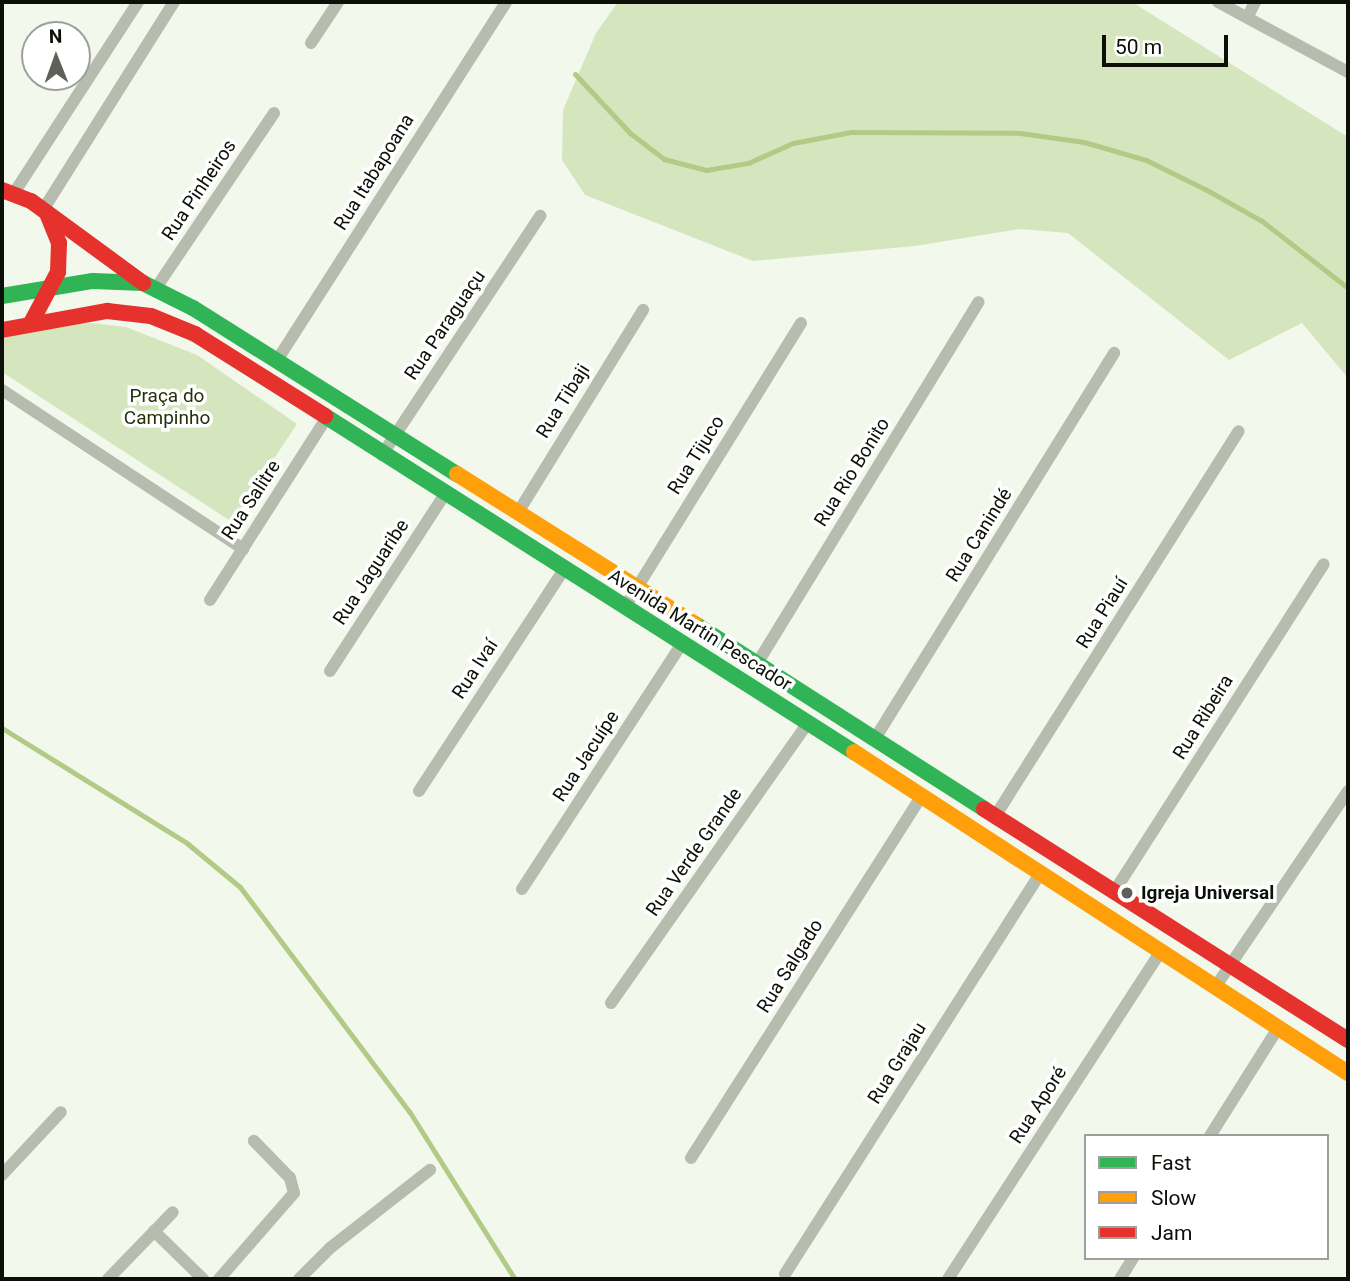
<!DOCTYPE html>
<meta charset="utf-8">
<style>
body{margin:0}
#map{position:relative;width:1350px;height:1281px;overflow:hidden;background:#f2f8ec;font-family:Roboto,sans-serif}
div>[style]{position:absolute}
.green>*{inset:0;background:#d5e6be}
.stream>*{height:5px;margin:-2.5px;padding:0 2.5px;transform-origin:2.5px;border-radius:2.5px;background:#b1cb86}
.street>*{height:12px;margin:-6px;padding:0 6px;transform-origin:6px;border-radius:6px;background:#b6bcae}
.fast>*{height:16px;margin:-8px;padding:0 8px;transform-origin:8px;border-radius:8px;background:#30b455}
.slow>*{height:16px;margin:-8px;padding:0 8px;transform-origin:8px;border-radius:8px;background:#ff9f0a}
.jam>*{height:16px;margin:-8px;padding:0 8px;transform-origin:8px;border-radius:8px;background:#e5322d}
.dots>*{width:19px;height:19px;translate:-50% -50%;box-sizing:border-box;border:4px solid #fff;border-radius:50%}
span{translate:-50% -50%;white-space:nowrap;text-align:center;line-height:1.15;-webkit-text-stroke:7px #fff;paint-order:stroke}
.street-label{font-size:19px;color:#0d1008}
.park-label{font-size:19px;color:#24310a}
.poi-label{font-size:19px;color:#0d1008;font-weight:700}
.left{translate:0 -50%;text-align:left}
.frame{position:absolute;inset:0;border:4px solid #0d1008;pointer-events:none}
.legend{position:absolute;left:1084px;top:1134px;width:245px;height:126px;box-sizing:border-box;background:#fff;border:2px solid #9e9f9c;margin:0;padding:9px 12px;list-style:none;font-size:21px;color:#0d1008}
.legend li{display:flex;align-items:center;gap:14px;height:35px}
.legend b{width:35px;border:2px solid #9e9f9c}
.north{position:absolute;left:21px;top:21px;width:70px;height:70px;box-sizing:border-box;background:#fff;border:2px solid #9e9f9c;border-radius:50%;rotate:359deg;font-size:19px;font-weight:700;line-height:28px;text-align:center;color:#0d1008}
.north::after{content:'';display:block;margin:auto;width:24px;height:32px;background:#5d6158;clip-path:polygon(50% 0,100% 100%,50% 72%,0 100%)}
.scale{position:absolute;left:1102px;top:35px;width:126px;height:32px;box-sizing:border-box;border:4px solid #0d1008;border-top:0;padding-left:9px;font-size:21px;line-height:24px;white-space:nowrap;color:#0d1008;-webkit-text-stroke:5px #fff;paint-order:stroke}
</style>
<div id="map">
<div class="green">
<i style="clip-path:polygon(618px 2px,1132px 2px,1348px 137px,1348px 378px,1302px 323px,1229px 360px,1068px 233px,1020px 229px,915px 246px,753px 261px,585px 195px,562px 160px,563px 110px,596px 33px)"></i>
<i style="clip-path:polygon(92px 323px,126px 327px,197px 355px,297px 424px,232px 522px,2px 372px,2px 338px,61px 324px)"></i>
</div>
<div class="stream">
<i style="left:575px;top:74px;width:81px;rotate:47deg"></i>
<i style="left:630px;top:133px;width:43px;rotate:37.4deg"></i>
<i style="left:664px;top:159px;width:43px;rotate:14.7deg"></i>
<i style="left:706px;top:170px;width:43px;rotate:-9.5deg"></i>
<i style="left:748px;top:163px;width:49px;rotate:-24deg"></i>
<i style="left:793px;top:143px;width:59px;rotate:-10.7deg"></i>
<i style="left:851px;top:132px;width:169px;rotate:0.3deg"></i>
<i style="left:1020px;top:133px;width:65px;rotate:8deg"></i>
<i style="left:1084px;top:142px;width:65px;rotate:16.2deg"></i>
<i style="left:1146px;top:160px;width:66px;rotate:26.2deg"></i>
<i style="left:1205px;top:189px;width:65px;rotate:29.3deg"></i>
<i style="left:1262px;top:221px;width:109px;rotate:37.9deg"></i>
<i style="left:2px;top:728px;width:219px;rotate:31.9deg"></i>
<i style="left:188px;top:844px;width:67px;rotate:39.6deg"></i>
<i style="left:240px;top:887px;width:281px;rotate:53deg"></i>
<i style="left:409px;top:1111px;width:199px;rotate:57.8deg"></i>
</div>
<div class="street">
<i style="left:1218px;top:2px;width:148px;rotate:28.3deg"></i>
<i style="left:1248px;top:16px;width:16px;rotate:-63deg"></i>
<i style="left:311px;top:43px;width:49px;rotate:-56.6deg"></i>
<i style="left:14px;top:193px;width:228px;rotate:-57deg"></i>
<i style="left:43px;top:210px;width:246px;rotate:-57.8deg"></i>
<i style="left:156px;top:288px;width:211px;rotate:-56deg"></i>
<i style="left:276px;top:362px;width:427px;rotate:-57.4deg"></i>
<i style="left:2px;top:390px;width:289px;rotate:33.4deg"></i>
<i style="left:382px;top:455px;width:287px;rotate:-56.5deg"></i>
<i style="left:517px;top:514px;width:240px;rotate:-58.3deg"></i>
<i style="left:210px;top:600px;width:214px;rotate:-57.4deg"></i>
<i style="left:625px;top:607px;width:334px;rotate:-58.2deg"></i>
<i style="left:758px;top:662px;width:422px;rotate:-58.5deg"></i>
<i style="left:330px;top:671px;width:211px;rotate:-57deg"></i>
<i style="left:876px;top:737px;width:452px;rotate:-58.2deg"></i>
<i style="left:419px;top:791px;width:265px;rotate:-56.8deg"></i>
<i style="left:996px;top:815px;width:454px;rotate:-57.7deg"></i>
<i style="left:522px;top:889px;width:293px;rotate:-56.9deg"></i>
<i style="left:1114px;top:892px;width:389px;rotate:-57.4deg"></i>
<i style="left:1216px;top:986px;width:235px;rotate:-55.9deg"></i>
<i style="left:611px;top:1003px;width:342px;rotate:-54.9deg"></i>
<i style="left:1210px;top:1136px;width:128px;rotate:-57.8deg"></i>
<i style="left:691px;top:1158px;width:430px;rotate:-57.5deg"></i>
<i style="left:2px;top:1175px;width:86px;rotate:-46.9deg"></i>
<i style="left:154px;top:1231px;width:69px;rotate:44.4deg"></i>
<i style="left:785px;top:1274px;width:477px;rotate:-57.5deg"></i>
<i style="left:108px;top:1279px;width:93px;rotate:-45.9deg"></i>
<i style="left:219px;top:1279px;width:114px;rotate:-48.9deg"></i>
<i style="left:294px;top:1193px;width:16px;rotate:-105deg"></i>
<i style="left:290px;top:1178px;width:52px;rotate:-134.2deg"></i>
<i style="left:299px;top:1279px;width:44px;rotate:-45deg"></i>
<i style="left:330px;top:1248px;width:127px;rotate:-38deg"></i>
<i style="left:948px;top:1279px;width:391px;rotate:-57deg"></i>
<i style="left:1120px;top:1279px;width:25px;rotate:-58deg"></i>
</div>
<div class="fast">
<i style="left:2px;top:296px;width:92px;rotate:-9.4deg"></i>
<i style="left:93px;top:281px;width:50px;rotate:2.3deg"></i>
<i style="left:143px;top:283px;width:56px;rotate:26.6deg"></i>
<i style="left:193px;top:308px;width:312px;rotate:32.2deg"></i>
<i style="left:325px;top:416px;width:627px;rotate:32.42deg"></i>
<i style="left:695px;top:624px;width:343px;rotate:32.6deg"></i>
</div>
<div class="slow">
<i style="left:457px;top:474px;width:281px;rotate:32.2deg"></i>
<i style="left:854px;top:752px;width:589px;rotate:33.02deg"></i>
</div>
<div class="jam">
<i style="left:2px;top:190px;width:31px;rotate:21deg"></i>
<i style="left:31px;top:201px;width:139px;rotate:36.2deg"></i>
<i style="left:31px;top:323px;width:58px;rotate:-62.1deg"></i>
<i style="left:58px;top:272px;width:29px;rotate:-88deg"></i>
<i style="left:59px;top:243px;width:31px;rotate:-112deg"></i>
<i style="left:2px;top:330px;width:107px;rotate:-10.3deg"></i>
<i style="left:107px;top:311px;width:44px;rotate:6.5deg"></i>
<i style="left:151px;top:316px;width:48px;rotate:22.2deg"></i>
<i style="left:195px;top:334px;width:154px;rotate:32.2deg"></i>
<i style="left:984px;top:809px;width:431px;rotate:32.4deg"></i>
</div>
<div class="dots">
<i style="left:1127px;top:893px;background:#5d6158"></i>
</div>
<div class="street-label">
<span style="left:374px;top:172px;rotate:-58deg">Rua Itabapoana</span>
<span style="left:199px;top:190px;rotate:-56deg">Rua Pinheiros</span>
<span style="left:445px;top:325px;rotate:-56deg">Rua Paraguaçu</span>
<span style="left:563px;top:401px;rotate:-58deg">Rua Tibaji</span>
<span style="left:696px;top:455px;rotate:-58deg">Rua Tijuco</span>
<span style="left:852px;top:472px;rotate:-58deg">Rua Rio Bonito</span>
<span style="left:251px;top:500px;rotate:-57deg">Rua Salitre</span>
<span style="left:979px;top:535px;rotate:-58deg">Rua Canindé</span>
<span style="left:371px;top:572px;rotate:-57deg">Rua Jaguaribe</span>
<span style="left:1102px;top:613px;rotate:-58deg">Rua Piauí</span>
<span style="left:700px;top:630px;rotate:32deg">Avenida Martin Pescador</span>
<span style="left:475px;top:669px;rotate:-57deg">Rua Ivaí</span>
<span style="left:1203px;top:717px;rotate:-58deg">Rua Ribeira</span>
<span style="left:586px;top:756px;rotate:-57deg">Rua Jacuípe</span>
<span style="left:694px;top:852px;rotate:-55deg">Rua Verde Grande</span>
<span style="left:790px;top:966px;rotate:-58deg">Rua Salgado</span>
<span style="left:897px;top:1063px;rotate:-58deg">Rua Grajau</span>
<span style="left:1038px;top:1105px;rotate:-57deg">Rua Aporé</span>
</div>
<div class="park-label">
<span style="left:167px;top:407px">Praça do<br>Campinho</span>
</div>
<div class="poi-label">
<span class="left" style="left:1141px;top:893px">Igreja Universal</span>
</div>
<div class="frame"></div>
<ul class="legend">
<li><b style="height:9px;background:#30b455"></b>Fast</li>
<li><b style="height:9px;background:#ff9f0a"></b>Slow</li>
<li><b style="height:9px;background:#e5322d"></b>Jam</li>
</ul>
<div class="north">N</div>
<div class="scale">50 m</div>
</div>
